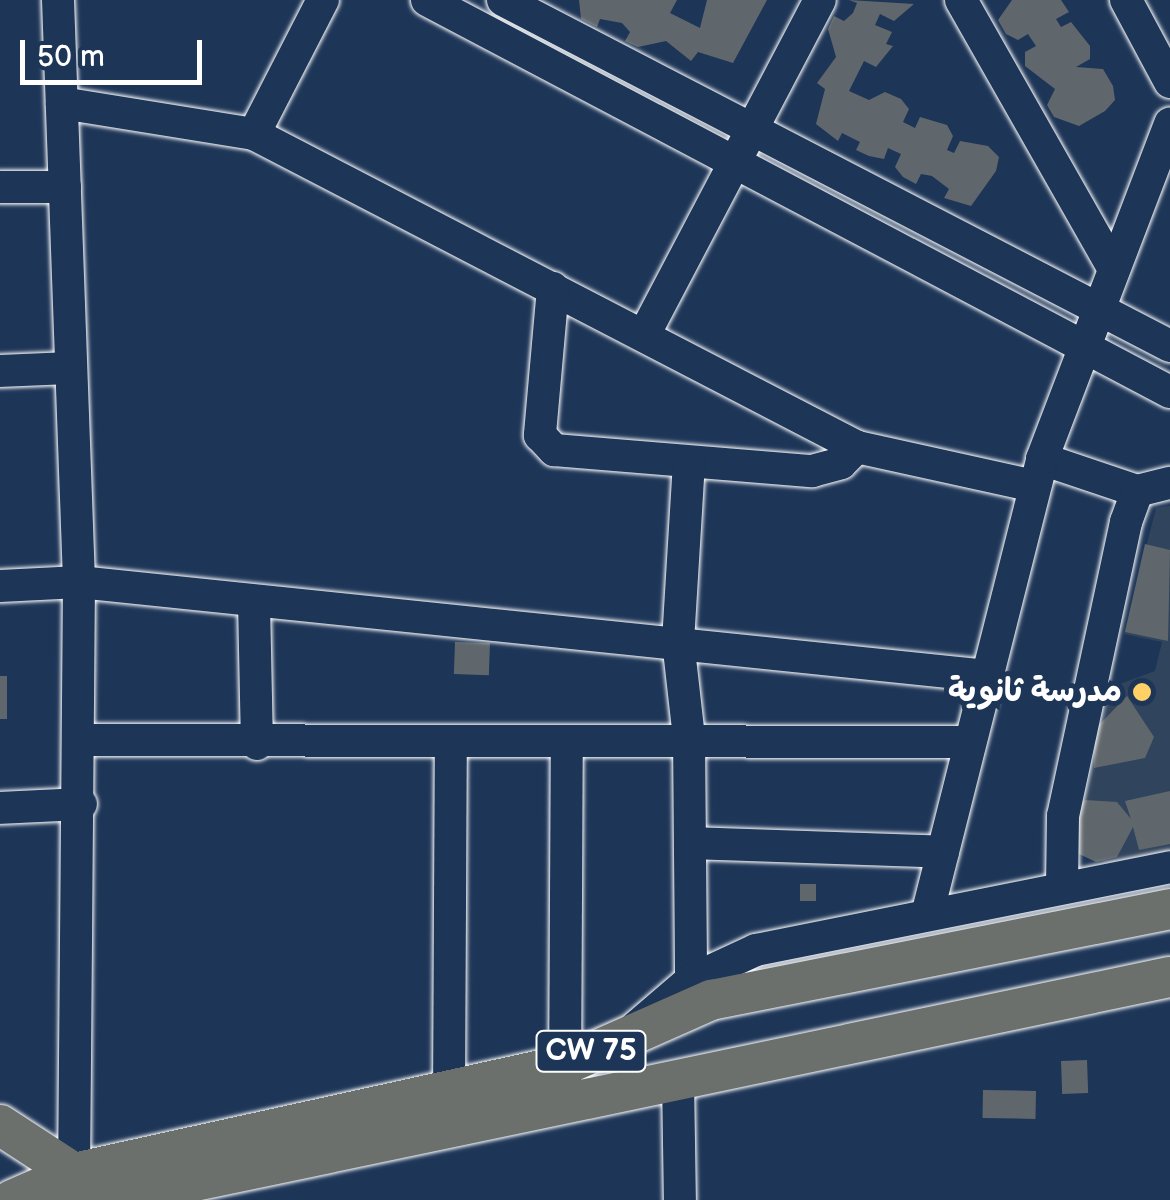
<!DOCTYPE html>
<meta charset="utf-8">
<style>
body{margin:0}
#map{position:relative;width:1170px;height:1200px;overflow:hidden;background:#1d3557;font-family:"Balsamiq Sans","Playpen Sans Arabic",sans-serif}
div>[style]{position:absolute}
.built>*{inset:0;background:#31445d}
.building>*{inset:0;background:#60676c;transform-origin:0 0}
.roads{filter:drop-shadow(0 0 2px #fff) drop-shadow(0 0 2px #fff)}
.minor>*{height:32px;margin:-16px;padding:0 16px;transform-origin:16px;border-radius:16px;background:#1d3557}
.major>*{height:40px;margin:-20px;padding:0 20px;transform-origin:20px;border-radius:20px;background:#6c706d}
.dots>*{width:28px;height:28px;translate:-50% -50%;box-sizing:border-box;border:5px solid #1d3557;border-radius:50%}
span{translate:-50% -50%;white-space:nowrap;text-align:center;line-height:1.15;-webkit-text-stroke:10px #1d3557;paint-order:stroke}
.shield-label span{padding:2px 8px;background:#1d3557;border:2px solid;border-radius:8px;-webkit-text-stroke-width:0}
.shield-label{font-size:30px;color:#fff;font-weight:700}
.poi-label{font-size:32px;color:#fff;font-weight:700}
.right{translate:-100% -50%;text-align:right}
.scale{position:absolute;left:20px;top:40px;width:182px;height:45px;box-sizing:border-box;border:5px solid #fff;border-top:0;padding-left:12px;font-size:30px;line-height:35px;white-space:nowrap;color:#fff;-webkit-text-stroke:8px #1d3557;paint-order:stroke}
</style>
<div id="map">
<div class="built">
<i style="clip-path:polygon(1170px 506px,1170px 851px,1108px 863px,1096px 859px,1082px 808px,1108px 699px,1120px 684px,1155px 671px,1162px 642px,1124px 634px,1156px 508px)"></i>
</div>
<div class="building">
<i style="clip-path:polygon(579px 0,677px 0,670px 13px,700px 28px,707px 0,767px 0,733px 63px,698px 52px,691px 61px,666px 41px,638px 47px,625px 41px,630px 32px,622px 23px,600px 19px,597px 27px,581px 19px)"></i>
<i style="clip-path:polygon(849px 0,914px 4px,894px 21px,880px 14px,875px 25px,892px 32px,886px 44px,893px 46px,876px 67px,864px 61px,849px 91px,869px 100px,885px 92px,901px 99px,909px 109px,903px 122px,915px 128px,920px 117px,947px 125px,953px 136px,947px 150px,954px 153px,960px 141px,988px 146px,999px 157px,996px 171px,971px 206px,944px 198px,949px 189px,932px 176px,921px 174px,916px 184px,903px 177px,895px 167px,901px 154px,888px 148px,884px 159px,869px 156px,856px 150px,860px 142px,842px 133px,838px 141px,816px 124px,825px 89px,817px 83px,836px 57px,828px 29px,834px 16px,844px 21px,853px 13px,857px 3px)"></i>
<i style="clip-path:polygon(1012px 0,1061px 0,1069px 12px,1056px 19px,1061px 27px,1071px 22px,1090px 46px,1090px 59px,1076px 67px,1103px 69px,1113px 86px,1115px 100px,1105px 111px,1079px 126px,1054px 117px,1047px 105px,1055px 89px,1025px 66px,1025px 52px,1036px 46px,1028px 34px,1018px 40px,1006px 34px,998px 20px)"></i>
<i style="clip-path:polygon(1145px 544px,1170px 550px,1168px 641px,1125px 632px)"></i>
<i style="left:455px;top:642px;width:35px;height:32px;rotate:2deg"></i>
<i style="left:0;top:676px;width:7px;height:43px"></i>
<i style="clip-path:polygon(1127px 696px,1154px 737px,1145px 758px,1094px 768px,1095px 729px)"></i>
<i style="clip-path:polygon(1170px 791px,1170px 844px,1139px 850px,1133px 827px,1117px 857px,1096px 862px,1077px 853px,1076px 806px,1085px 800px,1117px 802px,1131px 819px,1125px 801px)"></i>
<i style="left:800px;top:884px;width:16px;height:17px"></i>
<i style="left:1087px;top:1060px;width:33px;height:26px;rotate:88deg"></i>
<i style="left:983px;top:1090px;width:53px;height:28px;rotate:1deg"></i>
</div>
<div class="roads">
<div class="minor">
<i style="left:58px;top:0;width:582px;rotate:87.93deg"></i>
<i style="left:79px;top:582px;width:591px;rotate:90.48deg"></i>
<i style="left:427px;top:0;width:840px;rotate:27.82deg"></i>
<i style="left:503px;top:0;width:751px;rotate:27.42deg"></i>
<i style="left:961px;top:0;width:308px;rotate:60.4deg"></i>
<i style="left:1126px;top:0;width:93px;rotate:61.8deg"></i>
<i style="left:62px;top:103px;width:194px;rotate:9.2deg"></i>
<i style="left:254px;top:134px;width:679px;rotate:27.43deg"></i>
<i style="left:857px;top:447px;width:182px;rotate:12.4deg"></i>
<i style="left:254px;top:134px;width:151px;rotate:-62.8deg"></i>
<i style="left:0;top:187px;width:65px"></i>
<i style="left:553px;top:288px;width:148px;rotate:95.1deg"></i>
<i style="left:540px;top:435px;width:21px;rotate:47deg"></i>
<i style="left:554px;top:450px;width:259px;rotate:4.7deg"></i>
<i style="left:812px;top:471px;width:30px;rotate:-15deg"></i>
<i style="left:841px;top:463px;width:23px;rotate:-45deg"></i>
<i style="left:644px;top:335px;width:378px;rotate:-62.3deg"></i>
<i style="left:0;top:371px;width:71px;rotate:-2.4deg"></i>
<i style="left:1042px;top:459px;width:100px;rotate:18.6deg"></i>
<i style="left:689px;top:462px;width:179px;rotate:93.5deg"></i>
<i style="left:678px;top:641px;width:97px;rotate:83.5deg"></i>
<i style="left:689px;top:737px;width:243px;rotate:89.5deg"></i>
<i style="left:0;top:586px;width:79px;rotate:-2.9deg"></i>
<i style="left:79px;top:582px;width:913px;rotate:5.91deg"></i>
<i style="left:254px;top:602px;width:142px;rotate:88.8deg"></i>
<i style="left:79px;top:740px;width:891px;rotate:0.13deg"></i>
<i style="left:0;top:808px;width:81px;rotate:-2.8deg"></i>
<i style="left:691px;top:843px;width:252px;rotate:2deg"></i>
<i style="left:1062px;top:887px;width:71px;rotate:-89.2deg"></i>
<i style="left:1063px;top:816px;width:301px;rotate:-77.9deg"></i>
<i style="left:1126px;top:522px;width:33px;rotate:-70deg"></i>
<i style="left:1137px;top:491px;width:34px;rotate:-14deg"></i>
<i style="left:928px;top:911px;width:466px;rotate:-75.8deg"></i>
<i style="left:1042px;top:459px;width:359px;rotate:-69.1deg"></i>
<i style="left:634px;top:1029px;width:75px;rotate:-40.7deg"></i>
<i style="left:691px;top:980px;width:72px;rotate:-24.8deg"></i>
<i style="left:756px;top:950px;width:422px;rotate:-11.3deg"></i>
<i style="left:678px;top:1079px;width:121px;rotate:89.1deg"></i>
<i style="left:565px;top:1088px;width:345px;rotate:-89.7deg"></i>
<i style="left:449px;top:1095px;width:350px;rotate:-89.7deg"></i>
</div>
<div class="major">
<i style="left:0;top:1125px;width:88px;rotate:33deg"></i>
<i style="left:74px;top:1173px;width:19px;rotate:72deg"></i>
<i style="left:12px;top:1200px;width:68px;rotate:-23.5deg"></i>
<i style="left:74px;top:1173px;width:502px;rotate:-12.43deg"></i>
<i style="left:564px;top:1065px;width:161px;rotate:-23.9deg"></i>
<i style="left:711px;top:1000px;width:468px;rotate:-11.2deg"></i>
<i style="left:104px;top:1200px;width:1089px;rotate:-11.82deg"></i>
</div>
</div>
<div class="dots">
<i style="left:1142px;top:692px;background:#ffd166"></i>
</div>
<div class="shield-label">
<span style="left:591px;top:1051px">CW 75</span>
</div>
<div class="poi-label">
<span class="right" style="left:1122px;top:692px">مدرسة ثانوية</span>
</div>
<div class="scale">50 m</div>
</div>
